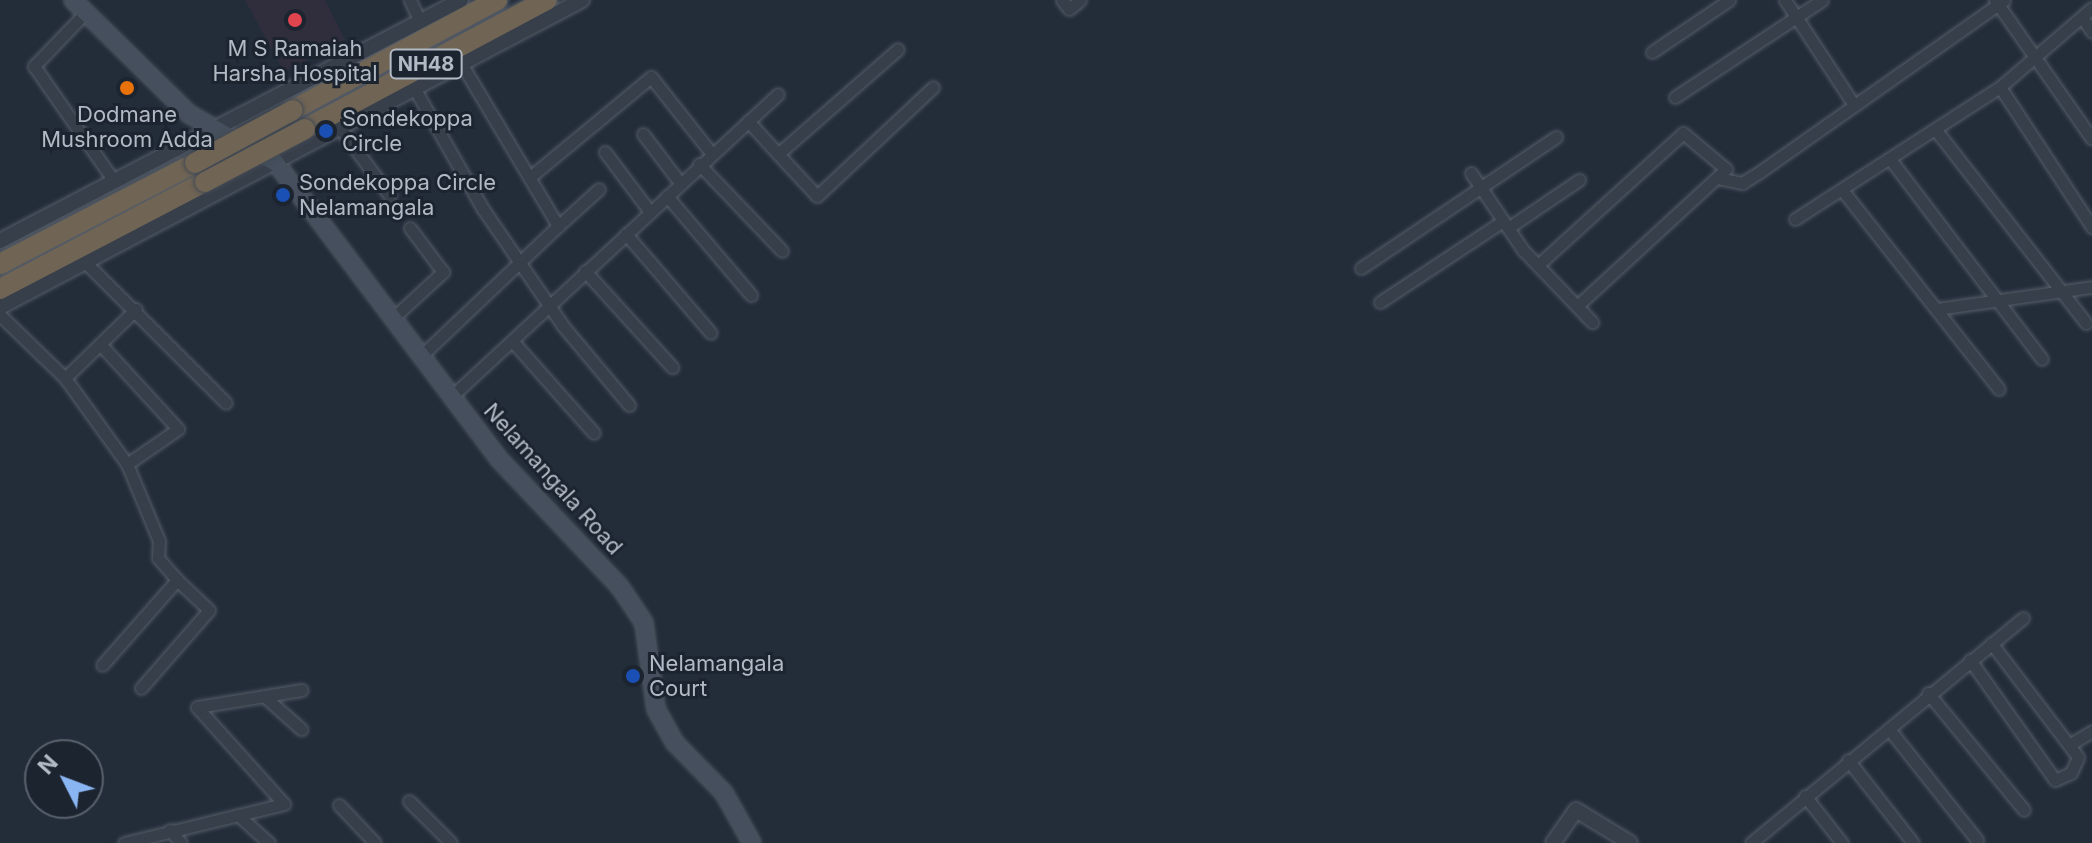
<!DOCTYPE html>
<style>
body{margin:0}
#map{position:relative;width:2092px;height:843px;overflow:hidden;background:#232d3a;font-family:Inter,sans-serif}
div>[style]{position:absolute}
.medical>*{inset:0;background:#302e3c}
.roads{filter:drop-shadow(0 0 2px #555d68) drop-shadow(0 0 2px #555d68)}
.minor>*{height:11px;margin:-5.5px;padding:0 5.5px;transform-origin:5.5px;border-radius:5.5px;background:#373f4a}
.tertiary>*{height:14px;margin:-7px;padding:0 7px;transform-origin:7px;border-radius:7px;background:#373f4a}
.secondary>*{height:16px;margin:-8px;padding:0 8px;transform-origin:8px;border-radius:8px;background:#454f5d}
.motorway>*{height:20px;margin:-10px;padding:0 10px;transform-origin:10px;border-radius:10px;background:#706454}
.bridges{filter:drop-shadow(0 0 2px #424a55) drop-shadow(0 0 2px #424a55)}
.motorway-bridge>*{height:20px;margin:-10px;padding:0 10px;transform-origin:10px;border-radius:10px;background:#706454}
.dots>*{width:22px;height:22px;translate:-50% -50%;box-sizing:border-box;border:4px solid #1c242f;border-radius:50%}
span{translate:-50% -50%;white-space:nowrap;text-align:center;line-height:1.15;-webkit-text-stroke:6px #1c242f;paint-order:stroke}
.shield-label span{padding:2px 6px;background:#1c242f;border:2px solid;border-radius:6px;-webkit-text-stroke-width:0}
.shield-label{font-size:20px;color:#b2bac6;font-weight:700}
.poi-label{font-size:22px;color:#b2bac6}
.left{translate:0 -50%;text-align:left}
.street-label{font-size:22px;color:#b2bac6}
.north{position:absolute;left:24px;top:739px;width:80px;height:80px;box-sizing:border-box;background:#1c242f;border:2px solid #58606b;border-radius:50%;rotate:312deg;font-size:22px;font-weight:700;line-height:32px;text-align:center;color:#b2bac6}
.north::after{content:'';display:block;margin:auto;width:28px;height:36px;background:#8ab5f3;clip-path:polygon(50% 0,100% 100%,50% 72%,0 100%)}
</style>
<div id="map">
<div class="medical">
<i style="clip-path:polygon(245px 0,325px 0,345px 40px,284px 72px)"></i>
</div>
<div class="roads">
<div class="minor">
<i style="left:410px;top:0;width:23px;rotate:65deg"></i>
<i style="left:1062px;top:0;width:11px;rotate:52deg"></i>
<i style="left:1069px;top:9px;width:14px;rotate:-39deg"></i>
<i style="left:1785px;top:0;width:126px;rotate:56.7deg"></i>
<i style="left:1995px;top:0;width:169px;rotate:55.1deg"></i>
<i style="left:85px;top:13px;width:74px;rotate:133.9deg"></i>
<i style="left:34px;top:66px;width:140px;rotate:55.2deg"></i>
<i style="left:2082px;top:17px;width:18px;rotate:56deg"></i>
<i style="left:1652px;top:52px;width:93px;rotate:-34deg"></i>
<i style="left:461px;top:63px;width:190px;rotate:59.2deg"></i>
<i style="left:558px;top:226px;width:55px;rotate:-42.1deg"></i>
<i style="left:413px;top:86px;width:142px;rotate:60.4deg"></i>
<i style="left:483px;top:209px;width:142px;rotate:55.6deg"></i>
<i style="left:563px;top:326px;width:103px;rotate:50.1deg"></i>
<i style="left:2000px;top:87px;width:168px;rotate:56.7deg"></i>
<i style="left:1675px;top:97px;width:176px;rotate:-33.4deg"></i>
<i style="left:748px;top:121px;width:45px;rotate:47.7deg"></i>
<i style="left:778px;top:154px;width:159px;rotate:-41.2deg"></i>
<i style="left:340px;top:128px;width:84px;rotate:53.7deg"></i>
<i style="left:1935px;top:129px;width:246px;rotate:52.1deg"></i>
<i style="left:643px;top:134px;width:61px;rotate:52.9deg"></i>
<i style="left:605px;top:152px;width:75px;rotate:53.1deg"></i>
<i style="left:778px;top:154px;width:57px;rotate:47.1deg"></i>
<i style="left:817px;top:196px;width:159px;rotate:-43.2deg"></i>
<i style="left:1890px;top:159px;width:251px;rotate:52.8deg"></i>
<i style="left:699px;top:164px;width:120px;rotate:46.3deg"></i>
<i style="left:1471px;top:173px;width:93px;rotate:56deg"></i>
<i style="left:1523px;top:250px;width:100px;rotate:46.2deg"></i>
<i style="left:530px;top:177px;width:157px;rotate:-39.6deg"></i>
<i style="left:651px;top:77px;width:98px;rotate:51.6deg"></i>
<i style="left:1718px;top:178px;width:25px;rotate:12deg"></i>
<i style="left:1742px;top:183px;width:22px;rotate:-32deg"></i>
<i style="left:1761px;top:171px;width:297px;rotate:-35.1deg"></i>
<i style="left:1843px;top:191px;width:252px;rotate:51.8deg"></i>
<i style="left:667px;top:196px;width:130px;rotate:49.7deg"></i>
<i style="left:1795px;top:219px;width:244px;rotate:-32.8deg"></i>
<i style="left:2000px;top:87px;width:121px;rotate:-40.7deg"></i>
<i style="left:1508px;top:228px;width:86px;rotate:-34.1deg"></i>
<i style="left:626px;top:234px;width:130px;rotate:49.4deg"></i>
<i style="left:85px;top:262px;width:199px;rotate:45deg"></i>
<i style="left:1538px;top:265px;width:196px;rotate:-42.3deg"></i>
<i style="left:1683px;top:133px;width:56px;rotate:39.9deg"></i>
<i style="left:1726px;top:169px;width:202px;rotate:137.4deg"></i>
<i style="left:1361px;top:268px;width:235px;rotate:-33.9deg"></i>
<i style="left:585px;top:271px;width:130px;rotate:47.8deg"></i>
<i style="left:1380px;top:302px;width:147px;rotate:-33.4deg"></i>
<i style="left:1937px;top:309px;width:157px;rotate:-8.1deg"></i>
<i style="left:0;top:315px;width:91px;rotate:44.1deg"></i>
<i style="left:65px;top:378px;width:106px;rotate:54.2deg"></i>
<i style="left:127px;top:464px;width:83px;rotate:67.4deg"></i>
<i style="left:159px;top:541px;width:17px;rotate:93deg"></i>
<i style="left:158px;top:558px;width:29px;rotate:49deg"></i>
<i style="left:177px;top:580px;width:113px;rotate:131.4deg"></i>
<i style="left:394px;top:317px;width:67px;rotate:-42.6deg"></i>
<i style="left:443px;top:272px;width:55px;rotate:-126.9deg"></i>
<i style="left:514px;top:343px;width:120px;rotate:48.4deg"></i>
<i style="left:101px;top:345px;width:114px;rotate:47.5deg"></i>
<i style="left:178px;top:429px;width:62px;rotate:145.5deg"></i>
<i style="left:422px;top:355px;width:187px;rotate:-43.5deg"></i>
<i style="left:65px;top:378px;width:99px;rotate:-44.2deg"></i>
<i style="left:452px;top:396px;width:444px;rotate:-42.8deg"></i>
<i style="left:1970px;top:660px;width:147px;rotate:54.7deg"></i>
<i style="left:2055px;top:780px;width:17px;rotate:-24deg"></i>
<i style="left:2071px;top:773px;width:17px;rotate:-66deg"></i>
<i style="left:2078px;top:757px;width:143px;rotate:-127.3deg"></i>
<i style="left:141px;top:688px;width:103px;rotate:-48.9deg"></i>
<i style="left:209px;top:610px;width:44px;rotate:-136.8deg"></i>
<i style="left:1928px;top:693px;width:151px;rotate:50.6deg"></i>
<i style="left:264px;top:696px;width:50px;rotate:41.7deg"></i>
<i style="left:1889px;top:729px;width:142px;rotate:51.6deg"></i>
<i style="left:2069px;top:745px;width:27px;rotate:-31deg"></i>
<i style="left:1848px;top:760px;width:105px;rotate:51.9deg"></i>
<i style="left:1805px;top:796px;width:60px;rotate:51.8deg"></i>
<i style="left:409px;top:801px;width:59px;rotate:45deg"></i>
<i style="left:339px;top:805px;width:52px;rotate:46.5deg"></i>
<i style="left:238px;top:815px;width:42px;rotate:42.1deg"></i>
<i style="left:170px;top:830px;width:17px;rotate:50deg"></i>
<i style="left:124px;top:843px;width:165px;rotate:-13.7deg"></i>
<i style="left:284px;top:804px;width:130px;rotate:-131.9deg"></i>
<i style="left:197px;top:707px;width:106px;rotate:-9.2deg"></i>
<i style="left:1751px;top:843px;width:353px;rotate:-39.6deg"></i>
</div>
<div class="tertiary">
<i style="left:0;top:241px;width:520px;rotate:-27.6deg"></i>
<i style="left:0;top:307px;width:658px;rotate:-27.81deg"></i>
<i style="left:1553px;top:843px;width:40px;rotate:-55.1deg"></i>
<i style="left:1576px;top:810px;width:63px;rotate:31.4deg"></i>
</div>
<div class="secondary">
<i style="left:73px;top:0;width:163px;rotate:44.5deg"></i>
<i style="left:189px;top:114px;width:100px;rotate:29.4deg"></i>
<i style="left:276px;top:163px;width:369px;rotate:53deg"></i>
<i style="left:498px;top:458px;width:178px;rotate:46.6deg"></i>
<i style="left:620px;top:587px;width:43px;rotate:56.3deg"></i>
<i style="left:644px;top:623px;width:87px;rotate:82.1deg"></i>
<i style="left:656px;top:709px;width:39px;rotate:61deg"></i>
<i style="left:675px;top:743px;width:70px;rotate:45.6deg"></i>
<i style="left:724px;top:793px;width:57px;rotate:60.8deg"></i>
</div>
<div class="motorway">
<i style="left:293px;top:110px;width:232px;rotate:-28.3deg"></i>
<i style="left:305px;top:129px;width:274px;rotate:-28.1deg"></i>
<i style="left:0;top:264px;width:220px;rotate:-27.4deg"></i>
<i style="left:0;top:289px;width:231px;rotate:-27.6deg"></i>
</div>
</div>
<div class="bridges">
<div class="motorway-bridge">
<i style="left:195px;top:163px;width:111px;rotate:-28.4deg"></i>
<i style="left:205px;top:182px;width:113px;rotate:-27.9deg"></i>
</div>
</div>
<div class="dots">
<i style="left:295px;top:20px;background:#e0444e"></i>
<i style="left:127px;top:88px;background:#e8710a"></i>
<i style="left:326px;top:131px;background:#1a4fb4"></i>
<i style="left:283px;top:195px;background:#1a4fb4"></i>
<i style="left:633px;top:676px;background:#1a4fb4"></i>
</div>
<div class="shield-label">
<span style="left:426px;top:64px">NH48</span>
</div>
<div class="poi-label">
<span style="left:295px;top:61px">M S Ramaiah<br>Harsha Hospital</span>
<span style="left:127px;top:127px">Dodmane<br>Mushroom Adda</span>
<span class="left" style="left:342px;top:131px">Sondekoppa<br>Circle</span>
<span class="left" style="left:299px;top:195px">Sondekoppa Circle<br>Nelamangala</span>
<span class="left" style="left:649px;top:676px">Nelamangala<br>Court</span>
</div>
<div class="street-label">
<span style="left:553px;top:479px;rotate:48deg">Nelamangala Road</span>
</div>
<div class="north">N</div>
</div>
